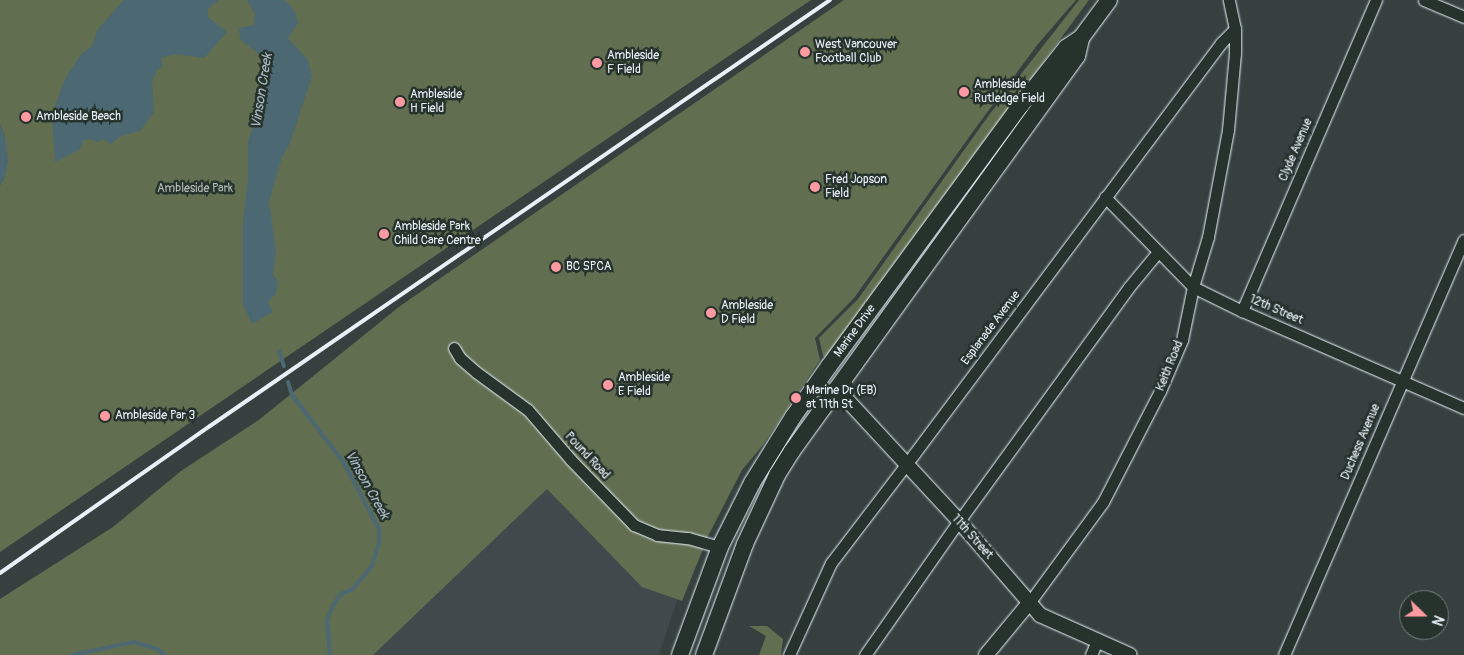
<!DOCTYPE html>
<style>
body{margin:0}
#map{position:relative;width:1464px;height:655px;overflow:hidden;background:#35403f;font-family:Pangolin,sans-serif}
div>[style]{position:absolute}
.built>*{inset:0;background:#40494c}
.green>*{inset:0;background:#616e50}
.water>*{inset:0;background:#4c6872}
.stream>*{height:4px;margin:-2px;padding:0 2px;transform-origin:2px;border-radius:2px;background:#4c6872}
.roads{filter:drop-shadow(0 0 1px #e8f1f8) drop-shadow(0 0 1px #e8f1f8)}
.minor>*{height:11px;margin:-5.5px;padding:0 5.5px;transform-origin:5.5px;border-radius:5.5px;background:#26332d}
.tertiary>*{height:14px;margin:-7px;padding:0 7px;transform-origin:7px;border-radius:7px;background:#26332d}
.secondary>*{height:16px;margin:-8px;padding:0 8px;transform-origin:8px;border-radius:8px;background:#26332d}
.rail>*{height:4px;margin:-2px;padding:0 2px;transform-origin:2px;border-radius:2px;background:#e8f1f8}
.dots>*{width:14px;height:14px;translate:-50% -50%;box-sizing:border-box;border:2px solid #26332d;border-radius:50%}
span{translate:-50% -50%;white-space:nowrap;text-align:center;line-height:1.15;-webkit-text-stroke:5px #26332d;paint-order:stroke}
.poi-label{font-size:12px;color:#e8f1f8}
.left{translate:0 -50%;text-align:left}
.street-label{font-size:12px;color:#e8f1f8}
.park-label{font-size:12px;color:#b2bdb5}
.water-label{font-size:14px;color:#aabac2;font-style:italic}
.north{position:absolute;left:1399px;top:590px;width:50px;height:50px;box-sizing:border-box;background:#26332d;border:1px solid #747f7e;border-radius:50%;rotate:112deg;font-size:14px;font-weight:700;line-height:20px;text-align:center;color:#e8f1f8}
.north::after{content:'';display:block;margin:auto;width:18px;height:22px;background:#ff9aa2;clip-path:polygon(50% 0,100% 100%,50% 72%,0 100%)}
</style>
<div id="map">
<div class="built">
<i style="clip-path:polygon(553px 474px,678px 597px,659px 655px,348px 655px)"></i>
</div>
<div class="green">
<i style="clip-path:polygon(0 0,811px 0,0 552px,0 185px,5px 176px,5px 138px,0 124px)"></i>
<i style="clip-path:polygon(844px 0,1076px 0,1038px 44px,977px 126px,854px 298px,815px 338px,820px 360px,763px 445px,742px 470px,702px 548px,703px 549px,682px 601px,642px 587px,547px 489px,373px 655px,0 655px,0 599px,113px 527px,181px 471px,260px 419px,400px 306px)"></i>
<i style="clip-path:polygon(1079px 0,1089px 0,826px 358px,823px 356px,819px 338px,858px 299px,989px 115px)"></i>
<i style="clip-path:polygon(749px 626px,767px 626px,783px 639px,781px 655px,759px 655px,766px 636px)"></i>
</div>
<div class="water">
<i style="clip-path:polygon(124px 0,219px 0,208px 9px,208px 17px,227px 32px,204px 58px,175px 54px,161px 58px,163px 66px,157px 70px,152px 81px,154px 112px,140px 131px,121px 136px,111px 144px,103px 139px,97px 142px,91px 139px,84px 140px,80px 149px,55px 162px,52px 114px,66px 77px,82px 53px,92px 46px,98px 29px)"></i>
<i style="clip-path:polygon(247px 0,283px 0,290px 5px,295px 12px,298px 23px,288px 38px,308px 60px,312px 76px,290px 143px,281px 160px,269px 202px,276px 250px,273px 275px,278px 281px,276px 293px,268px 302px,273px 312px,252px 324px,243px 304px,243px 219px,248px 179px,248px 142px,266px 84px,265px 67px,260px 55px,240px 39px,239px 28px,254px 25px,255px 14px)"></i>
<i style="clip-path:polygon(0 124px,5px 138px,8px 161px,5px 176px,0 185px)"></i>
</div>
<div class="stream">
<i style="left:279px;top:351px;width:16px;rotate:72deg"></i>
<i style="left:288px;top:382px;width:14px;rotate:73deg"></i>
<i style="left:292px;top:395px;width:86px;rotate:52.6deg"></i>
<i style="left:344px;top:463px;width:75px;rotate:62.1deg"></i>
<i style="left:379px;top:529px;width:13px;rotate:90deg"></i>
<i style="left:379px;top:542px;width:25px;rotate:106deg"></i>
<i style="left:372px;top:566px;width:30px;rotate:130deg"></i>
<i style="left:353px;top:589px;width:13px;rotate:157deg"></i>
<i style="left:341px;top:594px;width:12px;rotate:125deg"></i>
<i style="left:334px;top:604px;width:17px;rotate:114deg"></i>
<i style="left:327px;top:620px;width:35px;rotate:85deg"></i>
<i style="left:72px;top:655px;width:63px;rotate:-11.8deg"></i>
<i style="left:134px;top:642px;width:24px;rotate:17deg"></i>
<i style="left:157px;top:649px;width:10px;rotate:37deg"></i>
</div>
<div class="roads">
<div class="minor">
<i style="left:1424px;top:0;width:43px;rotate:23deg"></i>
<i style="left:1105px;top:197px;width:126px;rotate:45.6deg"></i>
<i style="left:1193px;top:287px;width:55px;rotate:26.1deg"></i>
<i style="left:1242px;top:311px;width:242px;rotate:23.6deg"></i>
<i style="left:1242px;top:311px;width:339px;rotate:-66.7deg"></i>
<i style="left:454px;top:348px;width:12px;rotate:59deg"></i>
<i style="left:460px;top:358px;width:21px;rotate:41deg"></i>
<i style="left:476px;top:372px;width:64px;rotate:36.2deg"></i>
<i style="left:528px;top:410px;width:66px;rotate:49.3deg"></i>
<i style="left:571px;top:460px;width:91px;rotate:45.9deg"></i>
<i style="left:634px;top:525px;width:25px;rotate:23deg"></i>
<i style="left:657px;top:535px;width:31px;rotate:6deg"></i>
<i style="left:688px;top:538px;width:33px;rotate:16deg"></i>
<i style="left:1029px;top:603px;width:125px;rotate:-53.8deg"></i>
<i style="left:1103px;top:502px;width:125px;rotate:-62.8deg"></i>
<i style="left:1160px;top:391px;width:56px;rotate:-66.7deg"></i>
<i style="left:1182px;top:340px;width:54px;rotate:-78.3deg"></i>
<i style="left:1193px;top:287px;width:52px;rotate:-73.3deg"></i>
<i style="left:1208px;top:237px;width:109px;rotate:-79.4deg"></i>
<i style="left:1228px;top:130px;width:77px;rotate:-84.8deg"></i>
<i style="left:1235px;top:53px;width:24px;rotate:-90deg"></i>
<i style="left:1235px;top:29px;width:30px;rotate:-102deg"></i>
<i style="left:789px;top:655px;width:101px;rotate:-65.5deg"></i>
<i style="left:831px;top:563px;width:137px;rotate:-52.7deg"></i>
<i style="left:914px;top:454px;width:513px;rotate:-53.24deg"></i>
<i style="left:1221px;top:43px;width:20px;rotate:-45deg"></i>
<i style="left:865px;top:655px;width:164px;rotate:-55deg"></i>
<i style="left:959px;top:521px;width:289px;rotate:-54deg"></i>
<i style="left:1129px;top:287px;width:45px;rotate:-50.4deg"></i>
<i style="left:1091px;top:655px;width:15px;rotate:-67deg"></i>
<i style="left:1284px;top:655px;width:452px;rotate:-66.6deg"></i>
</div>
<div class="tertiary">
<i style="left:836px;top:388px;width:181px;rotate:47.2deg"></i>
<i style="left:959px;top:521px;width:124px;rotate:49.2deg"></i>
<i style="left:1040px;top:615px;width:98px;rotate:24deg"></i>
<i style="left:986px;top:655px;width:67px;rotate:-50.4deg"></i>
</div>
<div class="secondary">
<i style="left:680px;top:655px;width:115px;rotate:-69.7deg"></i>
<i style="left:720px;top:547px;width:72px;rotate:-63.4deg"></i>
<i style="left:752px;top:483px;width:78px;rotate:-58.2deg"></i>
<i style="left:793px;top:417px;width:62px;rotate:-54.8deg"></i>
<i style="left:829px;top:366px;width:324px;rotate:-53.7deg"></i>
<i style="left:1021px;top:105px;width:73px;rotate:-51.7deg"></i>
<i style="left:1066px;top:48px;width:18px;rotate:-34deg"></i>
<i style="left:1081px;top:38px;width:47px;rotate:-53.6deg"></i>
<i style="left:704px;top:655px;width:118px;rotate:-69.7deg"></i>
<i style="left:745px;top:544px;width:76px;rotate:-65.1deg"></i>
<i style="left:777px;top:475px;width:28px;rotate:-58deg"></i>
<i style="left:792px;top:451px;width:487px;rotate:-54.2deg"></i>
<i style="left:1077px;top:56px;width:18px;rotate:-77deg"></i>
</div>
</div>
<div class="rail">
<i style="left:0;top:573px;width:256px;rotate:-35deg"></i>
<i style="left:210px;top:426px;width:752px;rotate:-34.49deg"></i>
</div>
<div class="dots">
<i style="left:805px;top:52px;background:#ff9aa2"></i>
<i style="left:597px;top:63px;background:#ff9aa2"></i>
<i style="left:964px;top:92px;background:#ff9aa2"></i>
<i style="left:400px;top:102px;background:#ff9aa2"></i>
<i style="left:26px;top:117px;background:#ff9aa2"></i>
<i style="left:815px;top:187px;background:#ff9aa2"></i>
<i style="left:384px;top:234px;background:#ff9aa2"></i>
<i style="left:556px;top:267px;background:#ff9aa2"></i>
<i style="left:711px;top:313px;background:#ff9aa2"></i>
<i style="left:608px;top:385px;background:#ff9aa2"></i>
<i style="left:796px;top:398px;background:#ff9aa2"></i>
<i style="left:105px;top:416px;background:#ff9aa2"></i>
</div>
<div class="poi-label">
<span class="left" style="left:815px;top:52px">West Vancouver<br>Football Club</span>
<span class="left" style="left:607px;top:63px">Ambleside<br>F Field</span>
<span class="left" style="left:974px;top:92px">Ambleside<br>Rutledge Field</span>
<span class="left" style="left:410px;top:102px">Ambleside<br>H Field</span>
<span class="left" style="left:36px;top:117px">Ambleside Beach</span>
<span class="left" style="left:825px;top:187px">Fred Jopson<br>Field</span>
<span class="left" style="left:394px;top:234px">Ambleside Park<br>Child Care Centre</span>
<span class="left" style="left:566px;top:267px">BC SPCA</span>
<span class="left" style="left:721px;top:313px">Ambleside<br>D Field</span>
<span class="left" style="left:618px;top:385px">Ambleside<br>E Field</span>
<span class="left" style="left:806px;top:398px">Marine Dr (EB)<br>at 11th St</span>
<span class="left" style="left:115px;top:416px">Ambleside Par 3</span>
</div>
<div class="street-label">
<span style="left:1296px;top:150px;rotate:-67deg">Clyde Avenue</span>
<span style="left:1276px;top:310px;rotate:23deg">12th Street</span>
<span style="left:991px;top:328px;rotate:-53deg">Esplanade Avenue</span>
<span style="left:855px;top:331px;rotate:-54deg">Marine Drive</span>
<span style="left:1170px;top:366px;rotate:-68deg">Keith Road</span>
<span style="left:1361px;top:442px;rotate:-67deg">Duchess Avenue</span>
<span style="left:587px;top:456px;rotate:47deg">Pound Road</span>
<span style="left:972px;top:537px;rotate:48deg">11th Street</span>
</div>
<div class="park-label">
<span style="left:195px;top:189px">Ambleside Park</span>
</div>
<div class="water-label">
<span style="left:262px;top:91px;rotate:-81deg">Vinson Creek</span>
<span style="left:367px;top:485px;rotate:61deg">Vinson Creek</span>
</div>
<div class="north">N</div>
</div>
